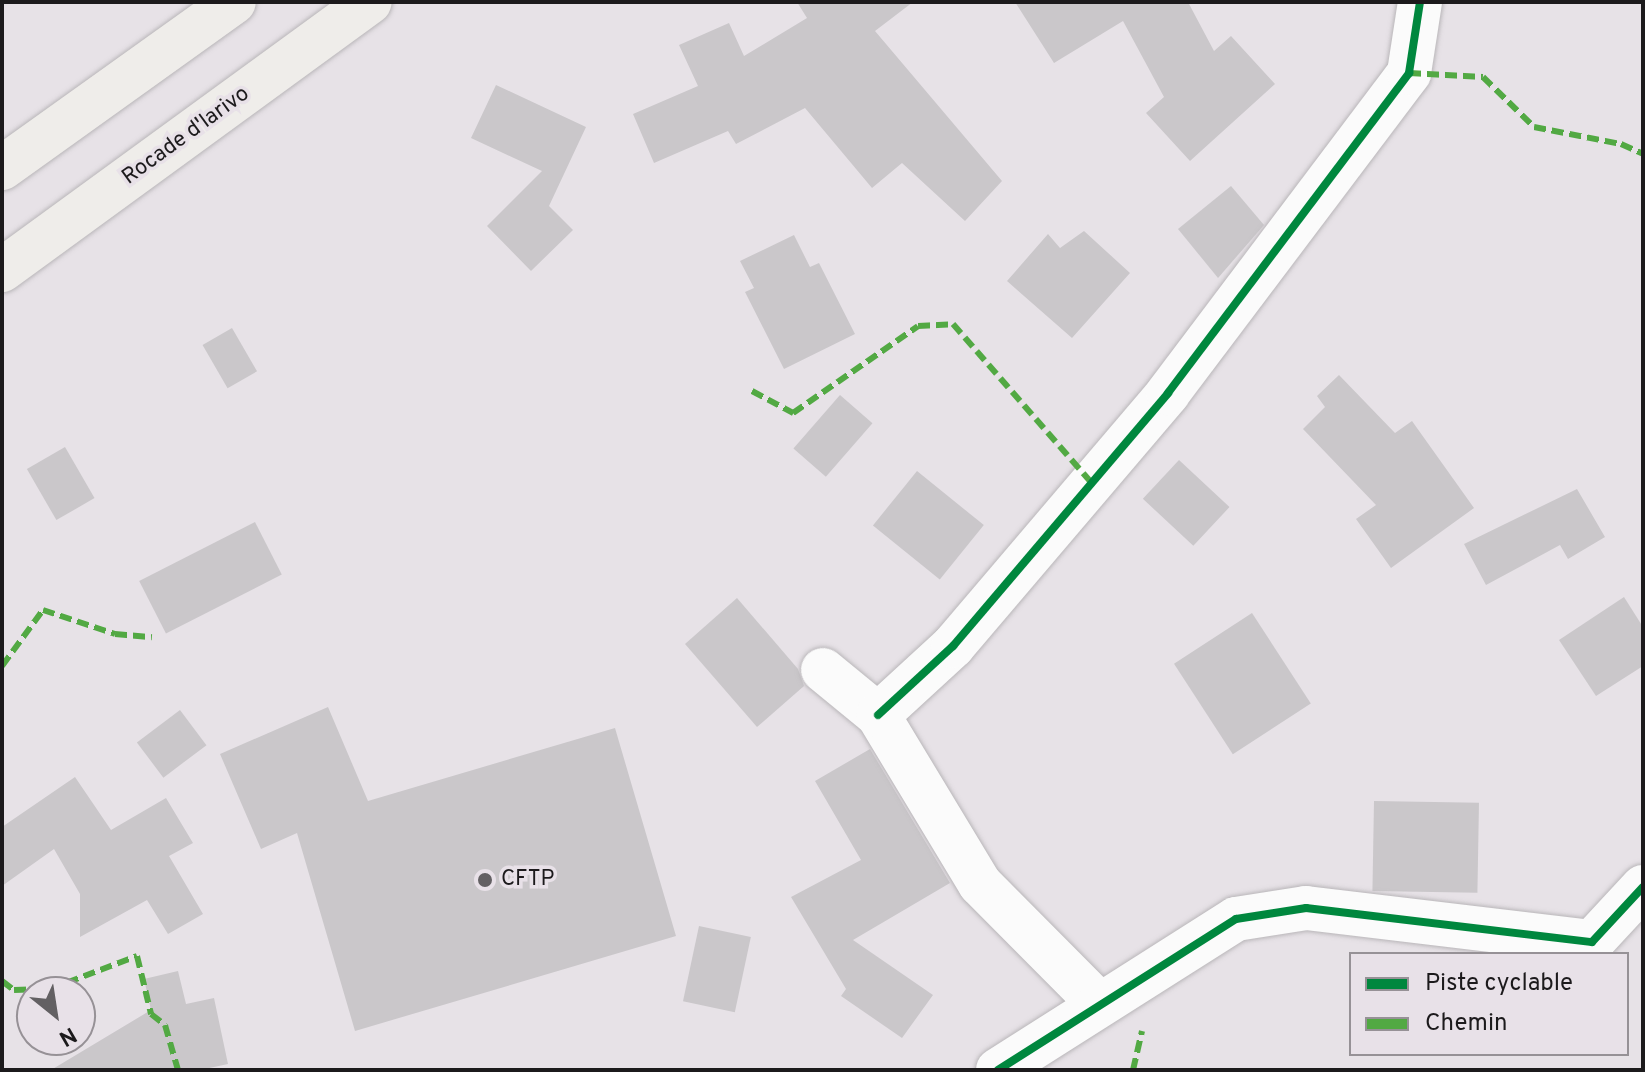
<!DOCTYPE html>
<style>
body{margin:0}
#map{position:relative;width:1645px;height:1072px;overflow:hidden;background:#e7e2e7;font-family:Overpass,sans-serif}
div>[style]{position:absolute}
.building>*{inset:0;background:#cac7ca;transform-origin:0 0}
.roads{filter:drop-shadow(0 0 2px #b9b6b9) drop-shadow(0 0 2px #b9b6b9)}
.street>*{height:44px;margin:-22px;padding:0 22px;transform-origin:22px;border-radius:22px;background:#fbfbfb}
.secondary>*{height:44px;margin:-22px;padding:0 22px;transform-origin:22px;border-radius:22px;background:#efedea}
.quiet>*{height:6px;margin-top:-3px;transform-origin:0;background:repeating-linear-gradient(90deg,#52a943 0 12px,transparent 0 18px)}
.cycleway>*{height:8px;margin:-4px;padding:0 4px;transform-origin:4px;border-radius:4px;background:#00873e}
.dots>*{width:22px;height:22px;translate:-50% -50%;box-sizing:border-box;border:4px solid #e8e1e8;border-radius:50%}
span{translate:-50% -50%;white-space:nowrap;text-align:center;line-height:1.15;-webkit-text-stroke:7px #e8e1e8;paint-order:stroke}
.street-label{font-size:22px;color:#1c1a1c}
.poi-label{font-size:22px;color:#1c1a1c}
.left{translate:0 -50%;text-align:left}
.frame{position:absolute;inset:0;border:4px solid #1c1a1c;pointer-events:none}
.legend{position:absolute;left:1349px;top:952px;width:280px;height:104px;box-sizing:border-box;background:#e8e1e8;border:2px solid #969196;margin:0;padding:10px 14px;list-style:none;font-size:24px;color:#1c1a1c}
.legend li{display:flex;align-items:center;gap:16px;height:40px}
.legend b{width:40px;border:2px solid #969196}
.north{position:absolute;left:16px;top:976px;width:80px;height:80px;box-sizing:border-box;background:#e8e1e8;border:2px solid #969196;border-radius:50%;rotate:150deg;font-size:22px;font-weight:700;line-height:32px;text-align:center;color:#1c1a1c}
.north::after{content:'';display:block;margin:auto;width:28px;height:36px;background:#636063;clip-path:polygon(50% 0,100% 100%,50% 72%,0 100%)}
</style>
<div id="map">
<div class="building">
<i style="clip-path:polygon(797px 2px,913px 2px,875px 31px,1002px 181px,965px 221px,902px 163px,872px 188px,805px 108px,736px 144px,728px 131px,654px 163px,633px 114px,698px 86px,679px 45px,729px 23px,744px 56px,807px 18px)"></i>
<i style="clip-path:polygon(1015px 2px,1188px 2px,1214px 51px,1231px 36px,1275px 84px,1190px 161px,1146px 113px,1164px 97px,1123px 21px,1054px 63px)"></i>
<i style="clip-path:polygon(496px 85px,586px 127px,549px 206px,573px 230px,531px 271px,487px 226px,542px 171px,471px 138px)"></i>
<i style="clip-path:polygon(1231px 186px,1264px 225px,1218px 278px,1178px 229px)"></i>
<i style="clip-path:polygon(1084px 231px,1130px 273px,1072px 338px,1007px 281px,1048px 234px,1060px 248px)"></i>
<i style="clip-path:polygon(794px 235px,810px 267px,819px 263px,855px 334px,784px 369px,745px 292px,754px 288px,740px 261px)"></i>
<i style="left:232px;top:328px;width:50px;height:34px;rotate:60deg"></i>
<i style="clip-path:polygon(1339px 375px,1395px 433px,1412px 421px,1474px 508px,1391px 568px,1356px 519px,1376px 505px,1303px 429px,1325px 407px,1317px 396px)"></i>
<i style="left:840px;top:395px;width:43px;height:71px;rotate:41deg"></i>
<i style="left:65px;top:447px;width:59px;height:44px;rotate:60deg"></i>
<i style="left:1179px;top:460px;width:69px;height:53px;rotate:43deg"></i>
<i style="left:917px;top:471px;width:86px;height:70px;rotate:39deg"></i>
<i style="clip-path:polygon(1577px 489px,1605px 537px,1568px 559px,1560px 545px,1486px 585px,1464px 544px)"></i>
<i style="left:255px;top:522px;width:59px;height:130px;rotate:63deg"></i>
<i style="clip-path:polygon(1624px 597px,1643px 627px,1643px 666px,1596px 696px,1559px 640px)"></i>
<i style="clip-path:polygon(737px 598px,798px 669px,804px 686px,757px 727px,685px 644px)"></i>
<i style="left:1252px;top:613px;width:108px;height:93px;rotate:57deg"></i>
<i style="clip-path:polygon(328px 707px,368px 801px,615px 728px,676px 936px,355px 1031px,297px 833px,261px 849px,220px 754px)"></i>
<i style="left:180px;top:710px;width:44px;height:54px;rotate:53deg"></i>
<i style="clip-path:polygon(870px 749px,950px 883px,853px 940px,933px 995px,902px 1038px,841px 996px,846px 989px,791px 897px,861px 860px,815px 781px)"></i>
<i style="clip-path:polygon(75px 777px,111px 830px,166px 798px,193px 843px,169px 856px,203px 914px,168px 934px,147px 900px,80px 937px,80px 894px,54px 849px,2px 886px,2px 827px)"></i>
<i style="left:1374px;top:801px;width:105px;height:90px;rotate:1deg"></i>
<i style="left:699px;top:926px;width:53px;height:77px;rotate:12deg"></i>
<i style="clip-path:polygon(178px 971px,186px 1004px,214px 998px,228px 1064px,200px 1070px,51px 1070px,151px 1010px,144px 979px)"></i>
</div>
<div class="roads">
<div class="street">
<i style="left:823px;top:670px;width:71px;rotate:39.3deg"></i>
<i style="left:878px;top:715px;width:197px;rotate:58.9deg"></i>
<i style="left:980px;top:884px;width:166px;rotate:45.2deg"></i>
<i style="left:878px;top:715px;width:102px;rotate:-42.6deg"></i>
<i style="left:953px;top:646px;width:332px;rotate:-49.6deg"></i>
<i style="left:1168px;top:393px;width:401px;rotate:-53deg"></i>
<i style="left:1409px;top:73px;width:72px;rotate:-81.2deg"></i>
<i style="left:998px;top:1070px;width:282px;rotate:-32.4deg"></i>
<i style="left:1236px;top:919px;width:71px;rotate:-8.9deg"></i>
<i style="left:1306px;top:908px;width:288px;rotate:6.8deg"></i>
<i style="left:1592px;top:942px;width:75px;rotate:-47.2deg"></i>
</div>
<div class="secondary">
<i style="left:2px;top:168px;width:285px;rotate:-35.6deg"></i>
<i style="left:2px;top:270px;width:455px;rotate:-36.1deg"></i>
</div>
</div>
<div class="quiet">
<i style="left:1409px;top:73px;width:74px;rotate:3.1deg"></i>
<i style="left:1483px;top:77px;width:71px;rotate:44.4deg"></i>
<i style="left:1534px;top:127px;width:89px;rotate:11.1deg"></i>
<i style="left:1621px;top:144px;width:24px;rotate:24deg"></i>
<i style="left:752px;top:391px;width:47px;rotate:28.2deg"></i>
<i style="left:793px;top:413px;width:152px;rotate:-34.8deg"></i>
<i style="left:918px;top:326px;width:35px;rotate:-3deg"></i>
<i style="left:953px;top:324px;width:210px;rotate:48.9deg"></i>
<i style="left:2px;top:666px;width:69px;rotate:-53.8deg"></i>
<i style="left:43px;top:610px;width:76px;rotate:18.4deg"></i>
<i style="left:115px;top:634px;width:37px;rotate:5deg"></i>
<i style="left:2px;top:981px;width:15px;rotate:37deg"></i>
<i style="left:14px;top:990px;width:36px;rotate:-2deg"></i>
<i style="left:50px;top:989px;width:93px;rotate:-20.8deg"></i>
<i style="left:137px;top:956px;width:60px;rotate:76.4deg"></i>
<i style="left:151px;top:1014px;width:18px;rotate:38deg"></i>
<i style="left:165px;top:1025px;width:47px;rotate:73.9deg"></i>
<i style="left:1133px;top:1070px;width:40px;rotate:-77deg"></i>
</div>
<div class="cycleway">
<i style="left:878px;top:715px;width:102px;rotate:-42.6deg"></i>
<i style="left:953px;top:646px;width:332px;rotate:-49.6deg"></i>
<i style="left:1168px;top:393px;width:401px;rotate:-53deg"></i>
<i style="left:1409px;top:73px;width:72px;rotate:-81.2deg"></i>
<i style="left:998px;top:1070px;width:282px;rotate:-32.4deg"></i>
<i style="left:1236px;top:919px;width:71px;rotate:-8.9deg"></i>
<i style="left:1306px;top:908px;width:288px;rotate:6.8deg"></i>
<i style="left:1592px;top:942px;width:75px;rotate:-47.2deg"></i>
</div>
<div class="dots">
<i style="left:485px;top:880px;background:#636063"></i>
</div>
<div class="street-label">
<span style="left:186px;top:136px;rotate:-36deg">Rocade d'Iarivo</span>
</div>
<div class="poi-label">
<span class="left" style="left:501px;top:880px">CFTP</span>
</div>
<div class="frame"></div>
<ul class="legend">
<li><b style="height:10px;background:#00873e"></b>Piste cyclable</li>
<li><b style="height:10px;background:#52a943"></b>Chemin</li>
</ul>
<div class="north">N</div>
</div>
